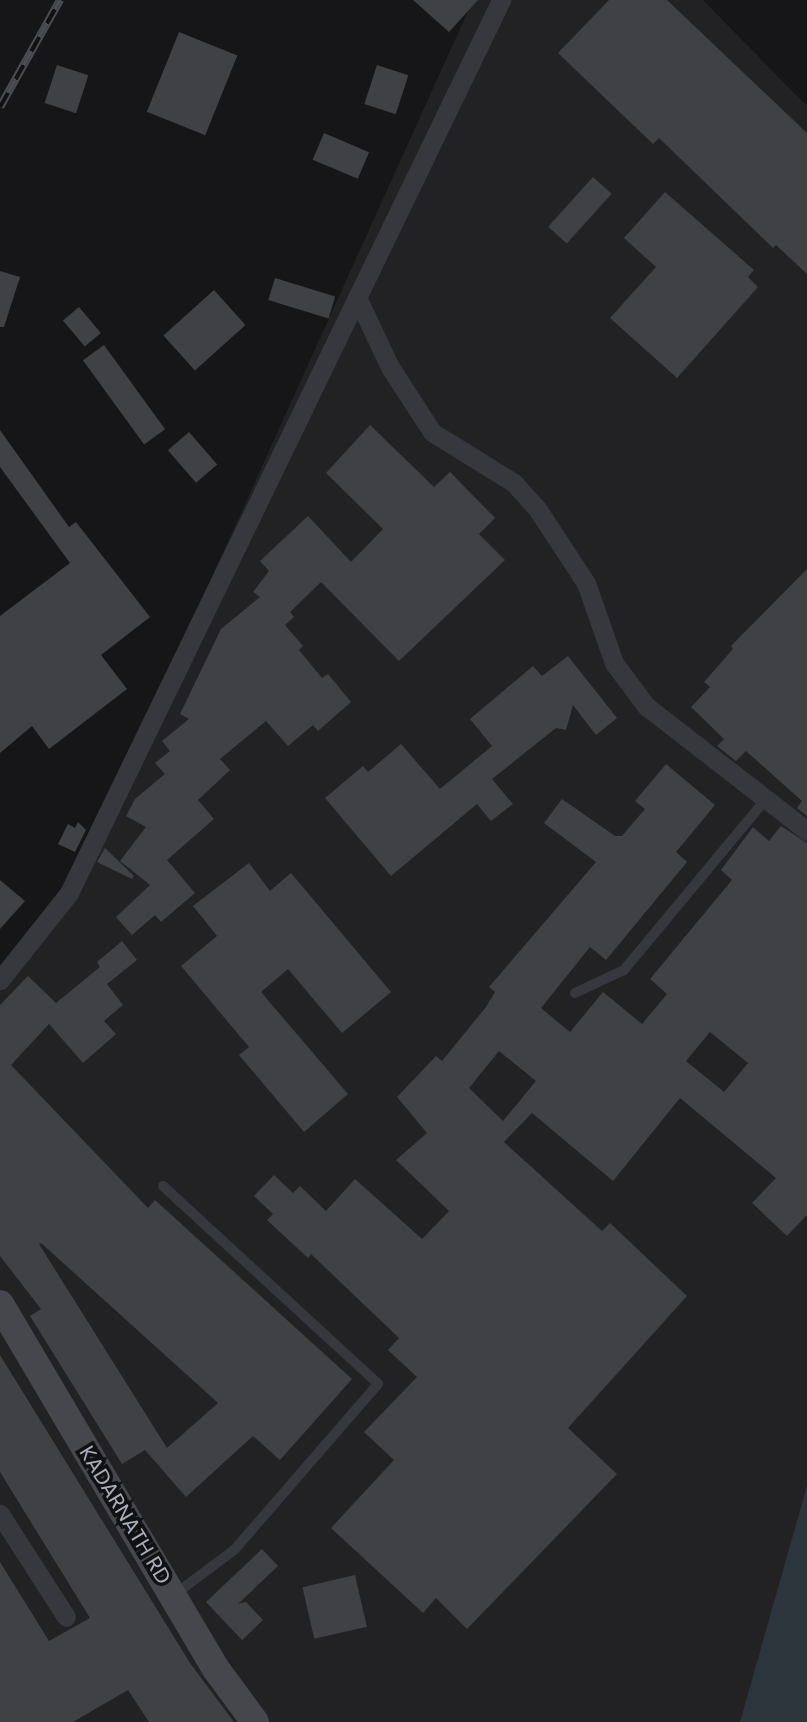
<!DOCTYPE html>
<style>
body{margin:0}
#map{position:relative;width:807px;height:1722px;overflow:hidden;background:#161618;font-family:Poppins,sans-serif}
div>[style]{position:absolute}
.built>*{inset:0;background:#222225}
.water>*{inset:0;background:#2c353c}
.building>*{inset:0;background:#404145;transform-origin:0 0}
.service>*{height:10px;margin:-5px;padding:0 5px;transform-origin:5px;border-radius:5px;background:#37383d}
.minor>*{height:19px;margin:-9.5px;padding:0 9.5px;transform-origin:9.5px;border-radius:9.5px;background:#37383d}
.secondary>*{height:28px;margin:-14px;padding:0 14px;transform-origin:14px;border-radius:14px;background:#45474d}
.rail>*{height:8px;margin-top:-4px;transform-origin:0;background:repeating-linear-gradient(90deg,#111113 0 16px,#4a4c52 0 32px);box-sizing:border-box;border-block:2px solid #4a4c52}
span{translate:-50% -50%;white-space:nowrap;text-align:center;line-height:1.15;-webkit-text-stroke:7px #111113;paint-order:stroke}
.street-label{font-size:21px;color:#a8adb8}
</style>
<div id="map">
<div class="built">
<i style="clip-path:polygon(473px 0,703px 0,807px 106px,807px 1508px,745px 1722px,0 1722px,0 980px,69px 893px)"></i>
</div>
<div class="water">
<i style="clip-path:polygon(807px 1486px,807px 1722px,740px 1722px)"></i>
</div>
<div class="building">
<i style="clip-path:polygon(413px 0,478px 0,449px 32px)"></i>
<i style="clip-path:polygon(609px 0,667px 0,807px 133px,807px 274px,776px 245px,773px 248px,659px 138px,653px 144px,558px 53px)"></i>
<i style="left:179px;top:32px;width:63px;height:86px;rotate:22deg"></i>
<i style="left:57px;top:65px;width:33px;height:40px;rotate:18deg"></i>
<i style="left:377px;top:65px;width:33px;height:41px;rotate:18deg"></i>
<i style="left:324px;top:133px;width:49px;height:29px;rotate:23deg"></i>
<i style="left:593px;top:177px;width:25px;height:67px;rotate:42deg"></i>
<i style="clip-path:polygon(665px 192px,754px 270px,748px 277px,758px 287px,677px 378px,610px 318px,656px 267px,624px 238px)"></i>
<i style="clip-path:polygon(0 271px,20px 277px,4px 327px,0 327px)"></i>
<i style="left:275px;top:278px;width:63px;height:23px;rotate:17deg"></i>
<i style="left:214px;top:290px;width:47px;height:68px;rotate:48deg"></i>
<i style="left:79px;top:307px;width:34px;height:21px;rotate:50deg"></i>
<i style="left:104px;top:345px;width:104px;height:26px;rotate:54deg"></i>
<i style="clip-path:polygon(370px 425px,434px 487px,450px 472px,495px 518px,479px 534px,505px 560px,399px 661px,321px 582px,290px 612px,294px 617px,285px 625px,303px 646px,299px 650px,322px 678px,328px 674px,351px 702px,318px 731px,313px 725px,288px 746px,266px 721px,220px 759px,230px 770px,198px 800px,214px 819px,167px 860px,195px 893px,161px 922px,155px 915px,132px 935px,116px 917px,150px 885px,120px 861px,146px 827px,126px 816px,135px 799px,165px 774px,155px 763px,170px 751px,162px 741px,189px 719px,180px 714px,221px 629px,260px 597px,253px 592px,269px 571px,260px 561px,308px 516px,351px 562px,383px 529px,326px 473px)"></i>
<i style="clip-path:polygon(0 430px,69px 527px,76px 522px,150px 617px,101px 655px,127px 689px,49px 749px,32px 726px,0 753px,0 616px,70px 563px,0 467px)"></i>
<i style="left:189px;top:432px;width:43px;height:28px;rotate:49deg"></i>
<i style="clip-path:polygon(807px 569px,807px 816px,797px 808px,802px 801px,746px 751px,736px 761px,717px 746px,724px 739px,691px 707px,710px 687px,704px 682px,733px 649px,731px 646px)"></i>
<i style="clip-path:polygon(568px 656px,617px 718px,596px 735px,573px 705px,566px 730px,556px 728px,492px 779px,513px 804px,491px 821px,477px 804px,391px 876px,325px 798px,363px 766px,368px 772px,401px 744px,440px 789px,492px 746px,470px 719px,533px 666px,542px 676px)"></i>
<i style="clip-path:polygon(evenodd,666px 764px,715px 805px,676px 852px,687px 862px,606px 960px,590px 947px,541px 1008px,570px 1032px,603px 992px,642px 1024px,667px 994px,650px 979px,732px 880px,721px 870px,753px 827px,769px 841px,781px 826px,807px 843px,807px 1215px,787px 1236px,752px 1203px,776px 1178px,680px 1098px,613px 1181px,532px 1113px,504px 1142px,602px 1231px,610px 1223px,687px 1296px,568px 1428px,617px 1474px,467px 1629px,436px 1598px,423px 1613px,331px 1528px,394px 1460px,364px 1432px,417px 1377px,388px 1350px,399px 1338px,311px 1254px,308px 1258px,267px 1220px,273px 1214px,254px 1196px,274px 1175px,293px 1193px,300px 1186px,326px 1211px,355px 1179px,422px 1239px,449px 1211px,396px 1160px,427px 1133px,397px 1097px,436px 1056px,442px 1061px,486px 1007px,495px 992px,489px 987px,596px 862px,544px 823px,562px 799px,615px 836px,622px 836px,645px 809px,635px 801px,666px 764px,710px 1032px,748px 1063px,724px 1092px,686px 1061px,710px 1032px,666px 764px,499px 1051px,536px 1081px,503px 1121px,469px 1088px,499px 1051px)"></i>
<i style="clip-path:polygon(78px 822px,86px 830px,75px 852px,58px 844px,68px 824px,75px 828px)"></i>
<i style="clip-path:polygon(105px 848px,134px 876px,132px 879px,97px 862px)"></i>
<i style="clip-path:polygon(249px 863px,270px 891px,291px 873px,391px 992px,342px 1033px,288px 969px,261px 992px,348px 1094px,304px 1132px,239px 1055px,249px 1047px,181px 966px,217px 936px,193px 906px)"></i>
<i style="clip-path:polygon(0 880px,25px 901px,0 929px)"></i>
<i style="clip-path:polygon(evenodd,122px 941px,137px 960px,107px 984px,123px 1005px,104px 1021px,116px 1034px,83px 1063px,49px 1024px,11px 1065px,148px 1208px,155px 1200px,352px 1379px,280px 1460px,253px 1436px,186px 1497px,145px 1450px,122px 1464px,30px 1316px,41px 1309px,0 1256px,0 1005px,28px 976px,56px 1003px,100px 967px,97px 962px,122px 941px,41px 1243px,218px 1403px,167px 1448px,39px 1244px,41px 1243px)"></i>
<i style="clip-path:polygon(0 1355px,190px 1663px,234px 1722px,149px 1722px,128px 1690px,73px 1722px,0 1722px,0 1562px,49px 1641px,90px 1618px,0 1472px)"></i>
<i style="clip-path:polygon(262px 1549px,278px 1566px,238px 1604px,246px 1602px,263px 1620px,242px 1640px,206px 1602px)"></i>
<i style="left:355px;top:1575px;width:53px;height:54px;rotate:77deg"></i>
</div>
<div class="service">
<i style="left:575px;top:993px;width:54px;rotate:-25.1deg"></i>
<i style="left:624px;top:970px;width:222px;rotate:-50.3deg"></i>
<i style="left:163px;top:1186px;width:292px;rotate:42.6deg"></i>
<i style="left:378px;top:1384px;width:220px;rotate:130.9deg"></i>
<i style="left:234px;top:1550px;width:75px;rotate:143.1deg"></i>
</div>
<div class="minor">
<i style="left:357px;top:297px;width:77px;rotate:64.8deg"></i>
<i style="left:390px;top:367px;width:77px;rotate:57.1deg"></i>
<i style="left:432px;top:432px;width:97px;rotate:31.9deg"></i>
<i style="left:514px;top:483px;width:36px;rotate:48deg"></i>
<i style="left:538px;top:510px;width:87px;rotate:56.7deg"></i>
<i style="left:586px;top:583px;width:85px;rotate:70.7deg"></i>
<i style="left:614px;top:663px;width:54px;rotate:53.3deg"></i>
<i style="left:646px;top:706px;width:204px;rotate:37.8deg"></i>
<i style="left:0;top:980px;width:111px;rotate:-51.6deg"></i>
<i style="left:69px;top:893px;width:992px;rotate:-64.18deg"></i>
<i style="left:0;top:1514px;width:122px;rotate:57.3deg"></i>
</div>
<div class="secondary">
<i style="left:0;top:1304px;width:424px;rotate:59.4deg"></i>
<i style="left:216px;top:1669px;width:66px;rotate:53.7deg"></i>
</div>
<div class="rail">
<i style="left:0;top:107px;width:123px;rotate:-60.7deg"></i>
</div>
<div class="street-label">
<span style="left:125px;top:1515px;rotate:59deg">KADARNATH RD</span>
</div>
</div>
